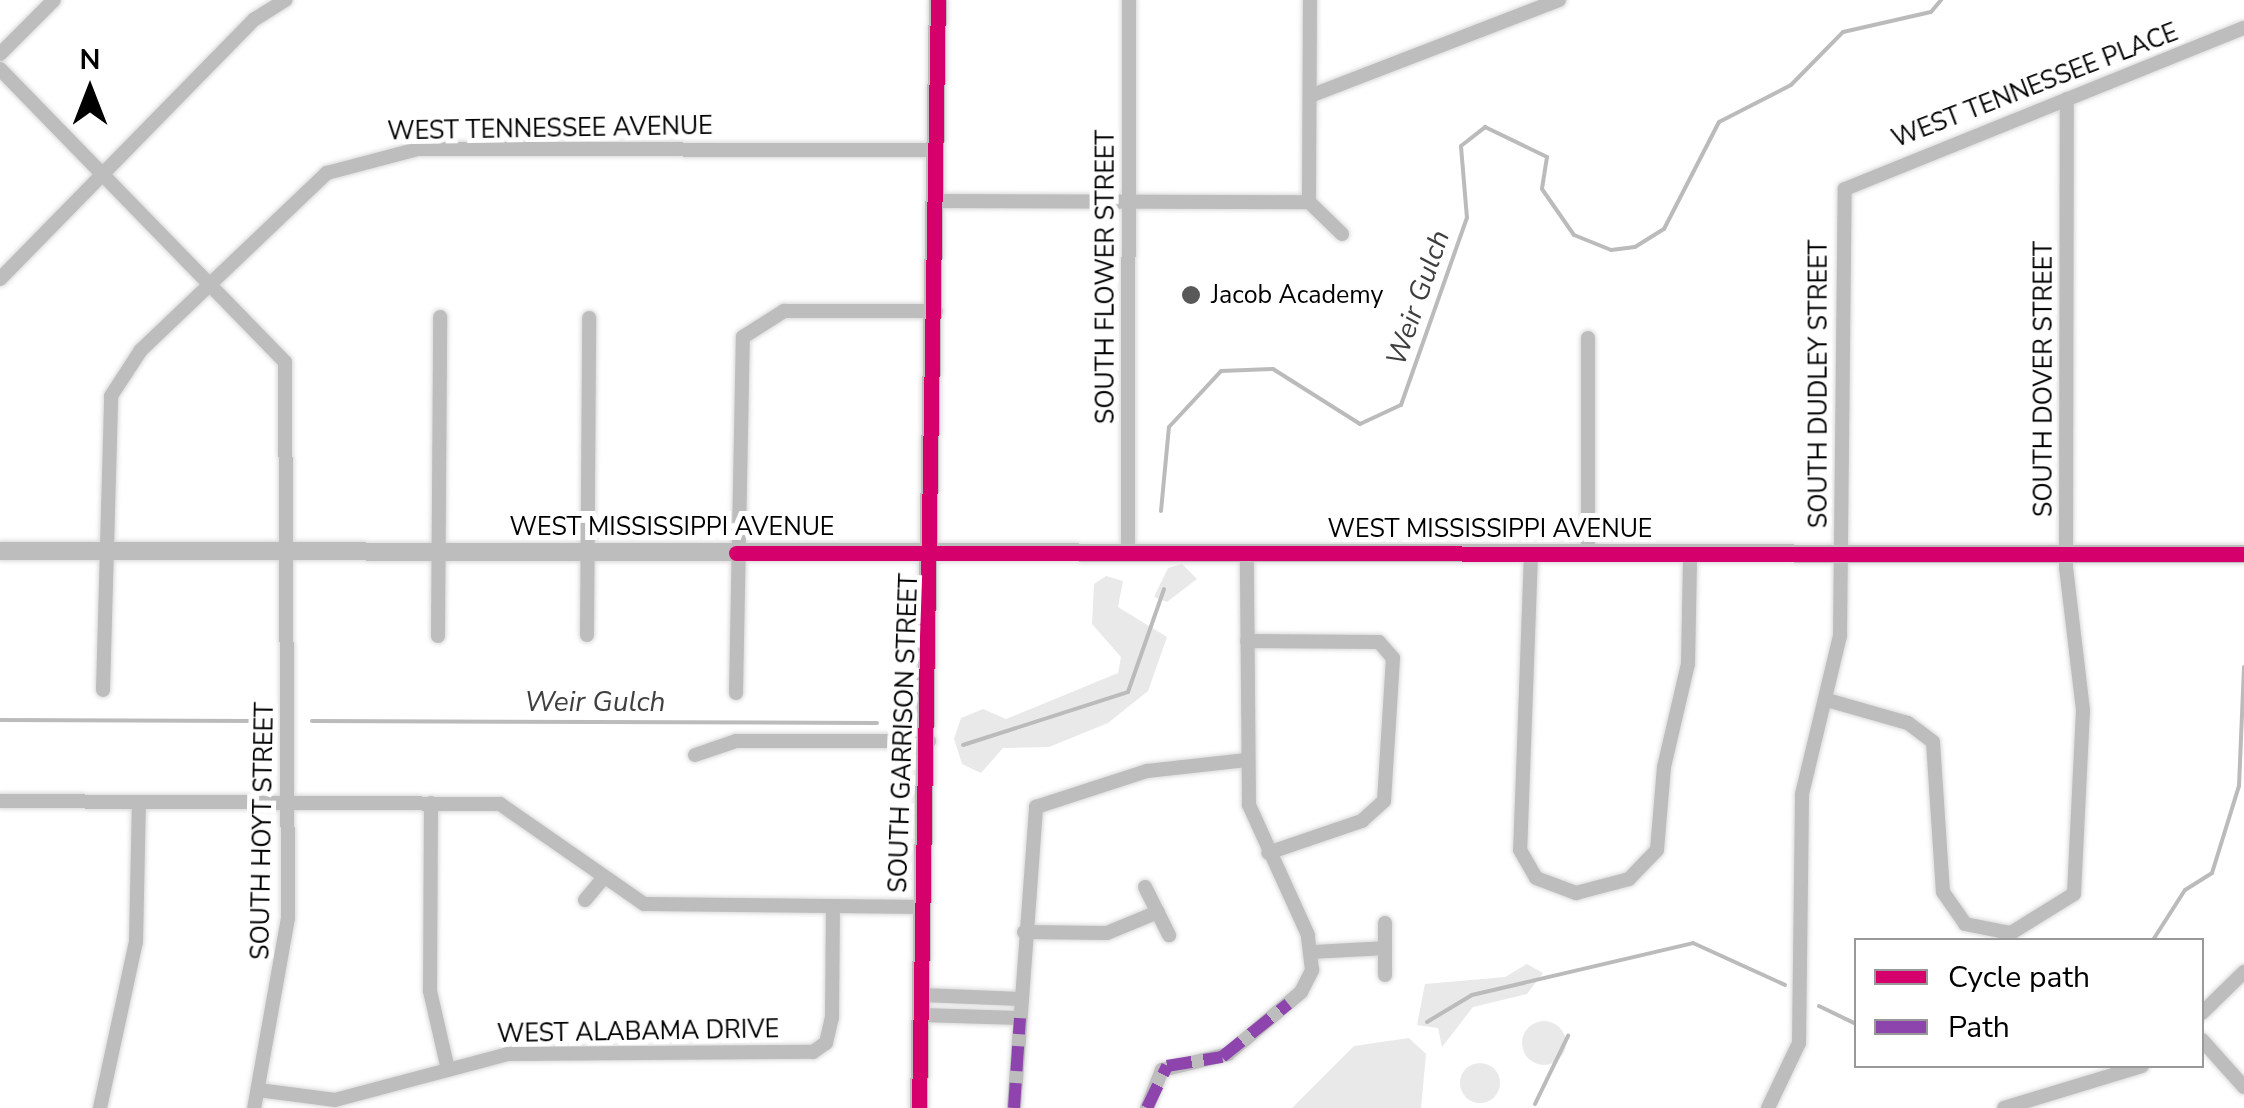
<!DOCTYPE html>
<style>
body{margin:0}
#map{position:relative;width:2244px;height:1108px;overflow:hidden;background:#fff;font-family:"Nunito Sans",sans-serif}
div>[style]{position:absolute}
.green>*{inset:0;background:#e9e9e9}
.round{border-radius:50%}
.stream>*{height:4px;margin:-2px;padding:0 2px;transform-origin:2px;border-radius:2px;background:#bbb}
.roads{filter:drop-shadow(0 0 2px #dbdbdb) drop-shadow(0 0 2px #dbdbdb)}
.minor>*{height:14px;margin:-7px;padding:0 7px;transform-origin:7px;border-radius:7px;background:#bdbdbd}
.major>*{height:18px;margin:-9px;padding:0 9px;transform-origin:9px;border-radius:9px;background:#bdbdbd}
.quiet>*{height:12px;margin-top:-6px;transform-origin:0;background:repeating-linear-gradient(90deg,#8e44ad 0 25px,transparent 0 37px)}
.cycleway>*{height:15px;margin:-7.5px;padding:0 7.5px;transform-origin:7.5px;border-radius:7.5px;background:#d6006c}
.dots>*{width:28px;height:28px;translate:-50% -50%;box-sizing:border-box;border:5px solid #fff;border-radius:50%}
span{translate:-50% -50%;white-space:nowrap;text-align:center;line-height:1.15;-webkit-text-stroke:10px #fff;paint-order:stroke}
.street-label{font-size:25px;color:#000}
.poi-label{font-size:25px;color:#000}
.left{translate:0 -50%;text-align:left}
.water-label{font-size:28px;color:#3f3f3f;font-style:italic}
.legend{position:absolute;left:1854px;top:938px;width:350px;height:130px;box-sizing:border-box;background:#fff;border:2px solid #999;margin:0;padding:12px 18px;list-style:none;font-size:30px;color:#000}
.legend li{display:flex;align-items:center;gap:20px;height:50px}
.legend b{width:50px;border:2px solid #999}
.north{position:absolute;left:40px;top:40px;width:100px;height:100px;-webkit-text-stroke:8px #fff;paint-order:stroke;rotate:0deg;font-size:28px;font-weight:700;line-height:40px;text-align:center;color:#000}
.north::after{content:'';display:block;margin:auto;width:35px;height:45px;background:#000;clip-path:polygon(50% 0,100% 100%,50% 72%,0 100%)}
</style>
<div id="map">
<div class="green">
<i style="clip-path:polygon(1182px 564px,1197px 579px,1167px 602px,1154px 597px,1168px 568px)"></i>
<i style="clip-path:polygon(1106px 576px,1123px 581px,1118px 607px,1167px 637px,1148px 691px,1108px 723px,1049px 747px,1003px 748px,981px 773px,962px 764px,954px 739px,961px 718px,983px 709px,1006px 719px,1118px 673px,1121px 657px,1092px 624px,1094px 584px)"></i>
<i style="clip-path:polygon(1527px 964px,1543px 973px,1527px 994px,1473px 1007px,1442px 1047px,1438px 1028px,1417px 1025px,1425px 984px,1505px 977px)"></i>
<i class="round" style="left:1522px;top:1021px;width:44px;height:44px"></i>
<i style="clip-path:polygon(1409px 1038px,1426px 1054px,1421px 1108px,1292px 1108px,1354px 1046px)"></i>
<i class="round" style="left:1460px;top:1063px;width:40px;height:40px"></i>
</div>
<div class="stream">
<i style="left:1161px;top:511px;width:84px;rotate:-84.6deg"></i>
<i style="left:1169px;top:427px;width:76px;rotate:-47.1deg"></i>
<i style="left:1221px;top:371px;width:52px;rotate:-2.2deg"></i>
<i style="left:1273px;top:369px;width:103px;rotate:32.3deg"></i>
<i style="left:1360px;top:424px;width:45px;rotate:-24.9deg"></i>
<i style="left:1401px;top:405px;width:198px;rotate:-70.6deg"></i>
<i style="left:1467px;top:218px;width:72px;rotate:-94.8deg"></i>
<i style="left:1461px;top:146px;width:31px;rotate:-38deg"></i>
<i style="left:1485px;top:127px;width:69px;rotate:25.8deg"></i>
<i style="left:1547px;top:157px;width:32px;rotate:99deg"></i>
<i style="left:1542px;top:189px;width:56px;rotate:55.2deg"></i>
<i style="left:1574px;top:235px;width:40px;rotate:22deg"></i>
<i style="left:1611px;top:250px;width:24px;rotate:-7deg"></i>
<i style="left:1635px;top:247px;width:34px;rotate:-32deg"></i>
<i style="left:1664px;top:229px;width:120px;rotate:-62.8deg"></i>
<i style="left:1719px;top:122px;width:81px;rotate:-27.2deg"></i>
<i style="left:1791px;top:85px;width:74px;rotate:-45.5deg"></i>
<i style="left:1843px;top:32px;width:90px;rotate:-12.8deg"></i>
<i style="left:1931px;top:12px;width:16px;rotate:-50deg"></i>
<i style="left:0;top:720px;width:262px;rotate:0.2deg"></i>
<i style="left:312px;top:721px;width:565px;rotate:0.2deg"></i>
<i style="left:963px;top:745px;width:173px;rotate:-17.8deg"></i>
<i style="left:1128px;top:692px;width:109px;rotate:-70.7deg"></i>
<i style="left:2153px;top:940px;width:59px;rotate:-57.4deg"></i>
<i style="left:2185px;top:890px;width:32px;rotate:-32deg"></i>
<i style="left:2212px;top:873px;width:91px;rotate:-72.8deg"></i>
<i style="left:2239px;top:786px;width:119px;rotate:-87.6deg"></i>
<i style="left:1819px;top:1006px;width:41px;rotate:25.9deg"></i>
<i style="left:1427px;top:1022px;width:52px;rotate:-31deg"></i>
<i style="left:1472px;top:995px;width:227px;rotate:-13.2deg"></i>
<i style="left:1693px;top:943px;width:101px;rotate:24.5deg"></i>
<i style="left:1535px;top:1104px;width:76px;rotate:-64.1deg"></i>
</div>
<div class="roads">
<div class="minor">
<i style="left:1310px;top:0;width:202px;rotate:90.3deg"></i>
<i style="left:1309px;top:202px;width:46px;rotate:44.1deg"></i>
<i style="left:0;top:54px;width:76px;rotate:-45deg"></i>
<i style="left:0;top:69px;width:409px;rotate:45.8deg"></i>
<i style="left:285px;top:362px;width:556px;rotate:89.69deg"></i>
<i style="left:288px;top:918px;width:193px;rotate:100.1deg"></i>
<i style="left:1310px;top:96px;width:267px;rotate:-21.1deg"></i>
<i style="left:937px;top:201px;width:372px;rotate:0.2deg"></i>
<i style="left:0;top:279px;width:364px;rotate:-45.6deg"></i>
<i style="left:255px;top:19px;width:36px;rotate:-32deg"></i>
<i style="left:1128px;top:554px;width:554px;rotate:-89.9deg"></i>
<i style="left:1531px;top:554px;width:296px;rotate:92.1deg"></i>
<i style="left:1520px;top:850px;width:32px;rotate:60deg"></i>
<i style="left:1536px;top:878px;width:43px;rotate:20.6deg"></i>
<i style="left:1576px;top:893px;width:55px;rotate:-14.8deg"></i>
<i style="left:1629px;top:879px;width:40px;rotate:-46deg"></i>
<i style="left:1657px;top:850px;width:83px;rotate:-85.2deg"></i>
<i style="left:1664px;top:767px;width:106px;rotate:-76.9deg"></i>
<i style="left:1688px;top:664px;width:109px;rotate:-88.9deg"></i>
<i style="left:1588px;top:554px;width:216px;rotate:-90deg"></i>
<i style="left:587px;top:635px;width:317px;rotate:-89.6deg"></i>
<i style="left:438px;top:636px;width:319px;rotate:-89.6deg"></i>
<i style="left:1247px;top:641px;width:132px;rotate:0.4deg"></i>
<i style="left:1379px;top:642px;width:21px;rotate:49deg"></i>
<i style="left:1393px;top:658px;width:143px;rotate:93.6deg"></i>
<i style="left:1384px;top:801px;width:30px;rotate:138deg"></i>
<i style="left:1362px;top:821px;width:99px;rotate:161.2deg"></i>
<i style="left:103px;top:690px;width:294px;rotate:-88.4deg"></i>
<i style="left:111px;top:396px;width:55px;rotate:-56.9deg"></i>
<i style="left:141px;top:350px;width:257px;rotate:-43.6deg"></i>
<i style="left:327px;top:173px;width:94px;rotate:-14.8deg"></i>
<i style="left:418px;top:149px;width:519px;rotate:0.11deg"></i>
<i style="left:736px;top:693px;width:356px;rotate:-88.9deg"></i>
<i style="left:743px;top:337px;width:49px;rotate:-32.4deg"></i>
<i style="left:784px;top:311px;width:152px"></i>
<i style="left:1827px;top:700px;width:84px;rotate:15.9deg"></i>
<i style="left:1908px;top:723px;width:31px;rotate:37deg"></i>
<i style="left:1933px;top:742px;width:150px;rotate:86.2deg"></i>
<i style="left:1943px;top:892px;width:39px;rotate:55deg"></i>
<i style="left:1965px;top:924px;width:47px;rotate:11.1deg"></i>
<i style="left:2011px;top:933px;width:74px;rotate:-31.8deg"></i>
<i style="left:2074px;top:894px;width:184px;rotate:-87.2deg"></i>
<i style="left:2083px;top:710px;width:143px;rotate:-96.8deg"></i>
<i style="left:2066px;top:568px;width:469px;rotate:-89.9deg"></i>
<i style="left:695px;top:755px;width:43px;rotate:-18.9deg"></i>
<i style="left:736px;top:741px;width:193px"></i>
<i style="left:0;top:801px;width:500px;rotate:0.34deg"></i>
<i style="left:500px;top:804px;width:175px;rotate:34.8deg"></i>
<i style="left:644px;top:904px;width:280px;rotate:0.6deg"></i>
<i style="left:431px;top:803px;width:188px;rotate:90.3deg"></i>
<i style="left:430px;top:991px;width:76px;rotate:77.1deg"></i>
<i style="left:1145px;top:887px;width:54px;rotate:63.4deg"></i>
<i style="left:585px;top:900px;width:26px;rotate:-50deg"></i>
<i style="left:1385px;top:923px;width:52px;rotate:90deg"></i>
<i style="left:1024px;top:932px;width:83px;rotate:0.7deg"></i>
<i style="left:1107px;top:933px;width:55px;rotate:-22.4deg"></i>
<i style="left:1312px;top:952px;width:73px;rotate:-3.1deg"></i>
<i style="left:922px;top:995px;width:99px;rotate:2.3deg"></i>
<i style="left:2202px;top:1013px;width:59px;rotate:-44.3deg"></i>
<i style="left:921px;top:1015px;width:99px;rotate:1.7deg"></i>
<i style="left:2202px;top:1040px;width:63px;rotate:48.2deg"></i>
<i style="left:258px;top:1090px;width:78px;rotate:7.4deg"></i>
<i style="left:335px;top:1100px;width:179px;rotate:-14.9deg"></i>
<i style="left:508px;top:1054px;width:305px;rotate:-0.4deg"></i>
<i style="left:813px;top:1052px;width:16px;rotate:-35deg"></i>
<i style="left:826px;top:1043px;width:26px;rotate:-77deg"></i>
<i style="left:832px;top:1018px;width:111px;rotate:-89.5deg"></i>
<i style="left:100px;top:1108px;width:170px;rotate:-77.8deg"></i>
<i style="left:136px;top:942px;width:139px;rotate:-88.8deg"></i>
<i style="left:1014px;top:1108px;width:302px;rotate:-85.8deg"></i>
<i style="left:1036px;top:807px;width:117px;rotate:-18deg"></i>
<i style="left:1147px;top:771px;width:100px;rotate:-6.3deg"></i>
<i style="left:1147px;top:1108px;width:41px;rotate:-68.5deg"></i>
<i style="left:1162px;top:1070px;width:68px;rotate:-13.6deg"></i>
<i style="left:1228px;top:1054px;width:96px;rotate:-40.3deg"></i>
<i style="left:1301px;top:992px;width:25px;rotate:-63deg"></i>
<i style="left:1312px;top:970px;width:35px;rotate:-97deg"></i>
<i style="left:1308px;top:935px;width:143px;rotate:-114.4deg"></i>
<i style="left:1249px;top:805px;width:251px;rotate:-90.5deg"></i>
<i style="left:1768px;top:1108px;width:72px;rotate:-64.5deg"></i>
<i style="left:1799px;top:1043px;width:249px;rotate:-89.3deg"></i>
<i style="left:1802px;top:794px;width:163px;rotate:-76.5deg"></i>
<i style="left:1840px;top:636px;width:447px;rotate:-89.4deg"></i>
<i style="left:1845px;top:189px;width:430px;rotate:-22deg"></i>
<i style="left:2004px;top:1108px;width:144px;rotate:-16.9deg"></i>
</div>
<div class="major">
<i style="left:0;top:551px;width:2244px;rotate:0.08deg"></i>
<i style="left:919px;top:1108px;width:1108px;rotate:-89.02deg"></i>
</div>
</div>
<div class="quiet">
<i style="left:1014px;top:1108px;width:90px;rotate:-86.2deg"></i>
<i style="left:1147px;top:1108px;width:47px;rotate:-64.5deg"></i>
<i style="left:1167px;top:1066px;width:56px;rotate:-9.3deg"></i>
<i style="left:1222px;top:1057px;width:85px;rotate:-38.8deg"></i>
</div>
<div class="cycleway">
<i style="left:736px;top:553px;width:1508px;rotate:0.04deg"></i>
<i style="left:919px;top:1108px;width:1108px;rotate:-89.02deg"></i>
</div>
<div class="dots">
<i style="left:1191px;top:295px;background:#595959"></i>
</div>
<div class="street-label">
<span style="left:2035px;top:86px;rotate:-21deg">WEST TENNESSEE PLACE</span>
<span style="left:550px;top:129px;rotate:-1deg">WEST TENNESSEE AVENUE</span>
<span style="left:1106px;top:277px;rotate:-90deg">SOUTH FLOWER STREET</span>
<span style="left:2044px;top:379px;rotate:-90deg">SOUTH DOVER STREET</span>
<span style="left:1819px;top:384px;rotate:-90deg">SOUTH DUDLEY STREET</span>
<span style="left:672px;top:527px">WEST MISSISSIPPI AVENUE</span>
<span style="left:1490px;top:529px">WEST MISSISSIPPI AVENUE</span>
<span style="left:904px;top:733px;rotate:-88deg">SOUTH GARRISON STREET</span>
<span style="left:263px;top:831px;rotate:-89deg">SOUTH HOYT STREET</span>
<span style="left:638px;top:1032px;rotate:-1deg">WEST ALABAMA DRIVE</span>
</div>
<div class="poi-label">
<span class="left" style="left:1211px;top:295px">Jacob Academy</span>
</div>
<div class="water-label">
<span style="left:1418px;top:298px;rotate:-71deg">Weir Gulch</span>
<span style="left:595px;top:702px">Weir Gulch</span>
</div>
<ul class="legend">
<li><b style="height:12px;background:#d6006c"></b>Cycle path</li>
<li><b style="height:12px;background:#8e44ad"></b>Path</li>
</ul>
<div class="north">N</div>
</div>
